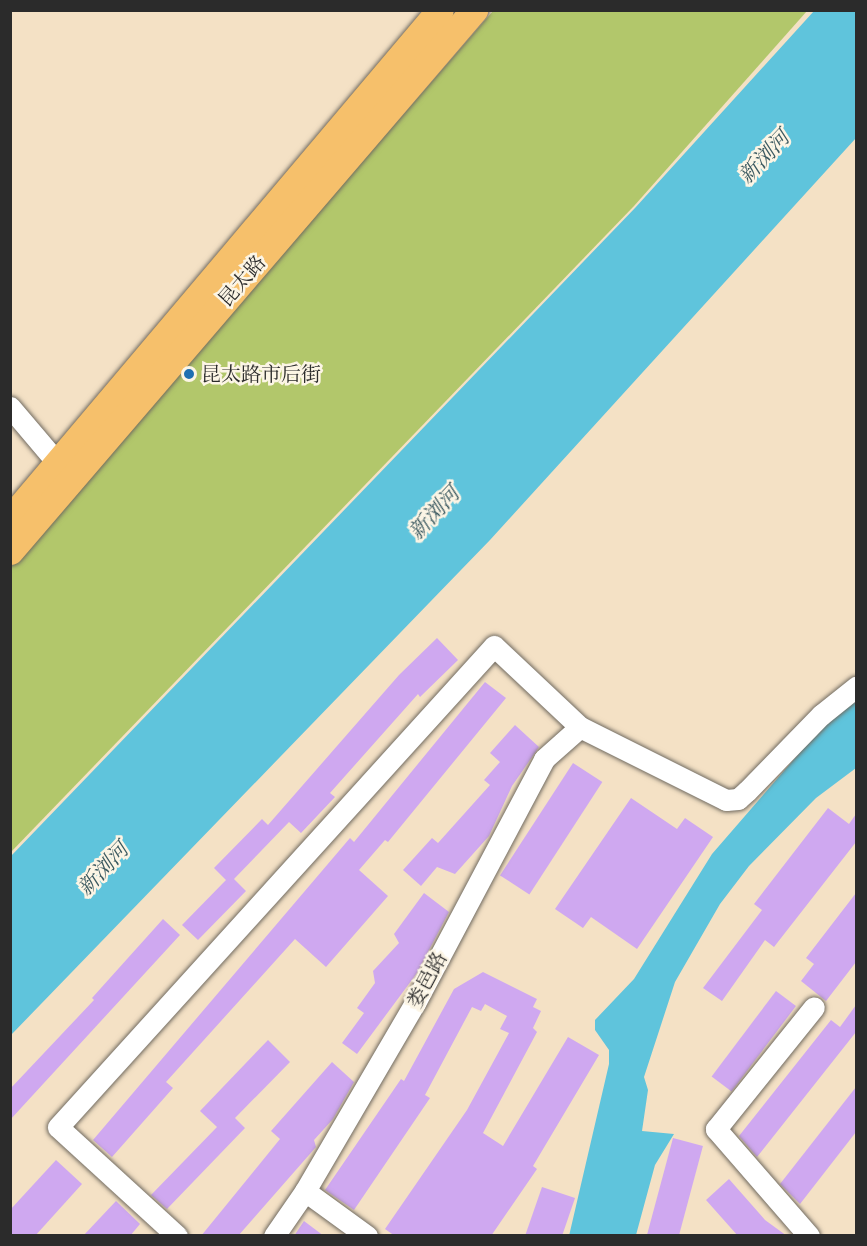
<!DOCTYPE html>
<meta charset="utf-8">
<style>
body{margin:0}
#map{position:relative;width:867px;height:1246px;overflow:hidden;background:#f4e1c5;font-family:"IM FELL French Canon","Noto Serif SC",serif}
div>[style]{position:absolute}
.green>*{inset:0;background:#b2c76b}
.water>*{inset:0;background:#5fc4dc}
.building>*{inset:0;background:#cfa8f0;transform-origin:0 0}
.roads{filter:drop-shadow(0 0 2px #716b61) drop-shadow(0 0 2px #716b61)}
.minor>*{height:21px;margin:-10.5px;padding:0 10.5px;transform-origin:10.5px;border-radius:10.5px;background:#fff}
.major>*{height:27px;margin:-13.5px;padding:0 13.5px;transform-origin:13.5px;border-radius:13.5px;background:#f6c06b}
.dots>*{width:16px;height:16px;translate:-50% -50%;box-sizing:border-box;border:3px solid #fcf5e5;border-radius:50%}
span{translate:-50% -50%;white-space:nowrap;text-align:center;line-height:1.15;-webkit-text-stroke:5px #fcf5e5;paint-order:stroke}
.street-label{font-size:20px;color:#2b2b2b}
.poi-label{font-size:20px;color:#2b2b2b}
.left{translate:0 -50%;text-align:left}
.water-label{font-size:21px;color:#3b5960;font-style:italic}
.frame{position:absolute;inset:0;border:12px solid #2b2b2b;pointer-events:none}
</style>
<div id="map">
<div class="green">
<i style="clip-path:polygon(493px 11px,807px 11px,634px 206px,11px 852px,11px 567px)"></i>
</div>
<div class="water">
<i style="clip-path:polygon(814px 11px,856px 11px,856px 138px,490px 540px,11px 1035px,11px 856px,635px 208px)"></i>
<i style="clip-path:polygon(856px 700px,856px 768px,816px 798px,749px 866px,720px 904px,675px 982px,644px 1077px,648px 1090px,642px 1131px,674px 1134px,655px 1165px,636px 1235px,569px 1236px,609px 1064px,609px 1050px,595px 1030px,595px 1020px,634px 979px,712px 854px,822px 727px)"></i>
</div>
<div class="building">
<i style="clip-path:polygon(437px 638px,458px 660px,420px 697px,418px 694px,330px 793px,335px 797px,301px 833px,289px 822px,234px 879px,246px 891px,198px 940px,182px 925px,226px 880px,214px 868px,262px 819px,268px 825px,399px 675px)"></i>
<i style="clip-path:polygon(485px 682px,506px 698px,388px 842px,385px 840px,359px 870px,388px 896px,326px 967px,295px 939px,166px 1082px,173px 1088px,112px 1157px,93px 1140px,350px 838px,354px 842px)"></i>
<i style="clip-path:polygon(515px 725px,539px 747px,512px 786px,489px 836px,455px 874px,437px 867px,421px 886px,403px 870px,432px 838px,438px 843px,490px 785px,484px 780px,500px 762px,490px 753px)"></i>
<i style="left:573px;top:763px;width:35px;height:134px;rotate:33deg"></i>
<i style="clip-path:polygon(631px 798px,677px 829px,685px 818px,713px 837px,637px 949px,591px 917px,583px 928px,555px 909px)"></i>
<i style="clip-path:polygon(828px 808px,849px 824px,856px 814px,856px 842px,774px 947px,765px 940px,722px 1001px,703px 988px,762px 910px,754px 904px)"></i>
<i style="clip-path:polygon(424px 893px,449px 912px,417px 973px,357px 1054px,342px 1043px,364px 1013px,357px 1008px,375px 983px,373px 971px,399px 943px,394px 934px)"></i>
<i style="clip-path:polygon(856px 893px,856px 962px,826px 1001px,801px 981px,814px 964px,806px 958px)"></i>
<i style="clip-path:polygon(163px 919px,180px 935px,10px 1120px,10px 1089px,94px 1000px,92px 998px)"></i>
<i style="clip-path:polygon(483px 972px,537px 999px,533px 1007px,541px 1011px,533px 1028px,537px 1032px,483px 1133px,503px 1146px,568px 1037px,599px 1055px,533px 1166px,537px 1169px,491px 1236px,395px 1236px,385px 1229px,467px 1110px,509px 1033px,500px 1029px,507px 1016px,485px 1004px,481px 1011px,472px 1007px,425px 1095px,430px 1098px,354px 1210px,325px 1190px,401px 1079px,404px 1081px,454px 989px)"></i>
<i style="left:776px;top:991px;width:25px;height:107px;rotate:37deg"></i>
<i style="clip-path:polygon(856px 1005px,856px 1032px,757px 1157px,739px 1136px,831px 1020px,840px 1027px)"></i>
<i style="clip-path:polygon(268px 1040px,290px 1062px,235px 1118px,245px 1128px,167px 1209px,151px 1195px,217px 1127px,200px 1111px)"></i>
<i style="clip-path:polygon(332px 1062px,354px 1082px,333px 1119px,314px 1140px,316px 1147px,238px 1236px,201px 1236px,280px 1139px,271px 1131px)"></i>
<i style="clip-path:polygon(856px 1087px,856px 1132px,800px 1204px,780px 1184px)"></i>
<i style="left:673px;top:1138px;width:31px;height:101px;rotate:15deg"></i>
<i style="clip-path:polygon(56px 1160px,82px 1184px,35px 1236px,10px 1236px,10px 1210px)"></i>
<i style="clip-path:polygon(729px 1179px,765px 1220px,787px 1236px,738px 1236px,706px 1200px)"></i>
<i style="clip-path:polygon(542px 1187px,575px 1198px,562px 1236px,525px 1236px)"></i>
<i style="clip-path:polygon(116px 1201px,140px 1224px,130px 1236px,83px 1236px)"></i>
<i style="clip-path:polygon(304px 1221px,324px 1236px,294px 1236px)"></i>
</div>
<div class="roads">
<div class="minor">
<i style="left:10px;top:407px;width:87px;rotate:49.7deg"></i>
<i style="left:305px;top:1191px;width:77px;rotate:36deg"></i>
<i style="left:177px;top:1236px;width:161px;rotate:-137.5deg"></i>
<i style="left:58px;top:1127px;width:649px;rotate:-47.81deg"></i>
<i style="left:494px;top:646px;width:118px;rotate:43.3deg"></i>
<i style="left:580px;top:727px;width:163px;rotate:26.6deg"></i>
<i style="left:726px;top:800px;width:12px;rotate:-5deg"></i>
<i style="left:738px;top:799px;width:12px;rotate:-42deg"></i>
<i style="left:747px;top:791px;width:106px;rotate:-45.8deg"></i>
<i style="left:821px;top:715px;width:45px;rotate:-38.7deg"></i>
<i style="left:274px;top:1236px;width:55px;rotate:-55.4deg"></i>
<i style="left:305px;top:1191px;width:218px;rotate:-59.7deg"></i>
<i style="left:415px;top:1003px;width:276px;rotate:-62.1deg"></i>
<i style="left:544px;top:759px;width:48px;rotate:-41.6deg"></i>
<i style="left:809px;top:1236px;width:142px;rotate:-131deg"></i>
<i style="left:716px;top:1129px;width:156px;rotate:-51.2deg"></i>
</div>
<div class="major">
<i style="left:10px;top:519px;width:666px;rotate:-49.81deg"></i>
<i style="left:10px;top:551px;width:713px;rotate:-49.38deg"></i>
</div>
</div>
<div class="dots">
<i style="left:189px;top:374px;background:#1f6fb2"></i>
</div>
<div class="street-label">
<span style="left:242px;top:281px;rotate:-49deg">昆太路</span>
<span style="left:427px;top:980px;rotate:-62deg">娄邑路</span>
</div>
<div class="poi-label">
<span class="left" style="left:201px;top:374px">昆太路市后街</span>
</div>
<div class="water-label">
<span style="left:764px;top:157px;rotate:-47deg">新浏河</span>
<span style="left:434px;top:513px;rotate:-47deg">新浏河</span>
<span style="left:103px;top:869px;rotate:-47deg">新浏河</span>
</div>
<div class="frame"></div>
</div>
